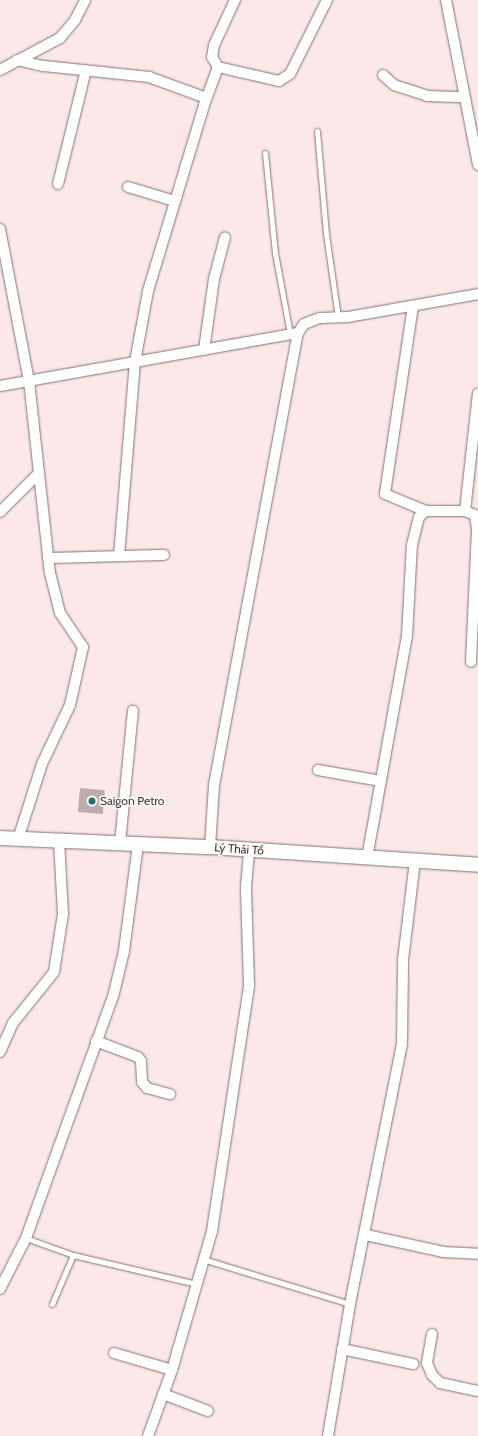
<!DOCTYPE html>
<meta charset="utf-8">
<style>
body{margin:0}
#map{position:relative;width:478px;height:1436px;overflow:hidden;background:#fce8e8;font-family:Cabin,sans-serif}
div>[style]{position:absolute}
.building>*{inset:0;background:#beabab;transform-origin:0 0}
.roads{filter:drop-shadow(0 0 1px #847373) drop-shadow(0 0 1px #847373)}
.service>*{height:5px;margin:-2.5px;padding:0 2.5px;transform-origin:2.5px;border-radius:2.5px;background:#fff}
.minor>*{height:10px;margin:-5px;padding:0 5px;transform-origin:5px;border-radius:5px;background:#fff}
.secondary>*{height:14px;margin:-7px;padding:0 7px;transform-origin:7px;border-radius:7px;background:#fff}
.dots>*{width:11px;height:11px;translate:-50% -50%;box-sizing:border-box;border:2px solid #fefafa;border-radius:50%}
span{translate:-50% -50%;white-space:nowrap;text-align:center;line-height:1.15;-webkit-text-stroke:3px #fefafa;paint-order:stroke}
.poi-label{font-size:12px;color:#413939}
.left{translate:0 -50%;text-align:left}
.street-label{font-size:12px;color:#413939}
</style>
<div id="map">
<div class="building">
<i style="left:80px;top:788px;width:25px;height:24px;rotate:5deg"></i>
</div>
<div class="roads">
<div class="service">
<i style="left:317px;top:131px;width:103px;rotate:85deg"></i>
<i style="left:326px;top:234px;width:84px;rotate:81.8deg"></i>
<i style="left:265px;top:153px;width:100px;rotate:84.3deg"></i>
<i style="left:275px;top:253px;width:82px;rotate:79.5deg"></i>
<i style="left:26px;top:1238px;width:50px;rotate:19.9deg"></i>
<i style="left:73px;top:1255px;width:127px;rotate:13.2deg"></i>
<i style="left:206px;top:1260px;width:151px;rotate:17deg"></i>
<i style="left:52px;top:1304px;width:53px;rotate:-66.8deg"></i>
</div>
<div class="minor">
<i style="left:235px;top:0;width:50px;rotate:115deg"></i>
<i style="left:214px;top:45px;width:12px;rotate:99deg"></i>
<i style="left:212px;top:57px;width:12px;rotate:59deg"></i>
<i style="left:218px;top:67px;width:63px;rotate:12.9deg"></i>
<i style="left:279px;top:81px;width:13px;rotate:-32deg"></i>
<i style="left:290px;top:74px;width:83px;rotate:-63.4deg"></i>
<i style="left:446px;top:0;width:168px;rotate:79deg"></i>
<i style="left:17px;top:60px;width:28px;rotate:13deg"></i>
<i style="left:44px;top:66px;width:106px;rotate:6deg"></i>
<i style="left:149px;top:77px;width:61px;rotate:20.2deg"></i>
<i style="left:0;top:70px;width:68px;rotate:-28.1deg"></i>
<i style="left:60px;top:38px;width:23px;rotate:-50deg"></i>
<i style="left:75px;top:20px;width:22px;rotate:-63deg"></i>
<i style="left:383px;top:75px;width:15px;rotate:42deg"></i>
<i style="left:394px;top:85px;width:35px;rotate:18deg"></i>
<i style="left:427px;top:96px;width:36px;rotate:2deg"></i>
<i style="left:58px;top:184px;width:117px;rotate:-76.2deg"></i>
<i style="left:128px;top:187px;width:49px;rotate:16.6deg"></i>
<i style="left:0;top:229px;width:155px;rotate:79.2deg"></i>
<i style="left:29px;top:381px;width:193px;rotate:83.8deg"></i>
<i style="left:50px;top:573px;width:41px;rotate:76deg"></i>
<i style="left:60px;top:613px;width:41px;rotate:55.9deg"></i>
<i style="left:83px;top:647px;width:59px;rotate:102.6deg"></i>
<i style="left:70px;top:705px;width:65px;rotate:115.4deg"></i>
<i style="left:42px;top:764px;width:79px;rotate:107.7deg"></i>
<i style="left:413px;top:306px;width:190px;rotate:98.5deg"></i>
<i style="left:385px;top:494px;width:44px;rotate:22.5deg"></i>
<i style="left:426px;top:511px;width:39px"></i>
<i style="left:465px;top:511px;width:11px;rotate:22deg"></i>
<i style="left:475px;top:515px;width:15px;rotate:82deg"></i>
<i style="left:477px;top:530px;width:132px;rotate:92.6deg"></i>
<i style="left:204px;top:350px;width:72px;rotate:-82deg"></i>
<i style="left:214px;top:279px;width:43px;rotate:-75.3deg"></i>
<i style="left:0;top:386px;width:303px;rotate:-10.1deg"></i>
<i style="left:298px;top:333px;width:11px;rotate:-56deg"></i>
<i style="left:304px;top:324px;width:17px;rotate:-21deg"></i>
<i style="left:320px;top:318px;width:28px;rotate:-2deg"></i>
<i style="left:348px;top:317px;width:132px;rotate:-10deg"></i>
<i style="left:465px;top:511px;width:118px;rotate:-83.7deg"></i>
<i style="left:0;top:512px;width:55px;rotate:-45deg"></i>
<i style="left:119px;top:556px;width:195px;rotate:-85.3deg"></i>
<i style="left:135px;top:362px;width:72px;rotate:-79.6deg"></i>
<i style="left:148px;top:291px;width:194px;rotate:-73.2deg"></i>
<i style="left:204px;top:105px;width:40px;rotate:-69.8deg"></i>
<i style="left:48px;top:558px;width:116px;rotate:-1.5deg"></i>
<i style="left:318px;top:770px;width:64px;rotate:9.9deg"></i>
<i style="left:120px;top:843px;width:133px;rotate:-84.4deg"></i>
<i style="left:210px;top:847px;width:62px;rotate:-86.3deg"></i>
<i style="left:214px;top:785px;width:460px;rotate:-79.5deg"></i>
<i style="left:367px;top:858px;width:226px;rotate:-79.8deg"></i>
<i style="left:407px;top:636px;width:91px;rotate:-86.9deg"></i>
<i style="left:412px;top:545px;width:29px;rotate:-76deg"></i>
<i style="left:419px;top:517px;width:9px;rotate:-41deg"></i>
<i style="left:96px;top:1041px;width:45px;rotate:20.9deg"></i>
<i style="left:138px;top:1057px;width:5px;rotate:53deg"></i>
<i style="left:141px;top:1061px;width:21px;rotate:87deg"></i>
<i style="left:142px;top:1082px;width:8px;rotate:50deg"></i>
<i style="left:147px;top:1088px;width:24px;rotate:15deg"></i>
<i style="left:0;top:1052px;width:32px;rotate:-66deg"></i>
<i style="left:13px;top:1023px;width:65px;rotate:-51.2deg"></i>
<i style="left:54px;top:972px;width:59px;rotate:-81.2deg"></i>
<i style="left:63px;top:914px;width:73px;rotate:-93.1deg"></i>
<i style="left:366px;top:1235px;width:79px;rotate:12.4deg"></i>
<i style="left:443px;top:1252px;width:35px;rotate:3deg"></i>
<i style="left:0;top:1289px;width:57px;rotate:-63deg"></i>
<i style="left:26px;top:1238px;width:260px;rotate:-70.2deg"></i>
<i style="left:114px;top:993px;width:43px;rotate:-76.6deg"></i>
<i style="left:124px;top:951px;width:108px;rotate:-82.5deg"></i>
<i style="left:432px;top:1334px;width:29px;rotate:100deg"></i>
<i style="left:427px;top:1363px;width:13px;rotate:67deg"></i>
<i style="left:432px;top:1375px;width:11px;rotate:45deg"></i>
<i style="left:440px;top:1383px;width:39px;rotate:12deg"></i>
<i style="left:342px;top:1349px;width:73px;rotate:11.9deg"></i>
<i style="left:114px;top:1353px;width:60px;rotate:16.3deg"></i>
<i style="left:163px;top:1394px;width:48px;rotate:20.7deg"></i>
<i style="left:148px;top:1436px;width:70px;rotate:-70deg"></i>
<i style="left:172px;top:1370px;width:145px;rotate:-73.9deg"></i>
<i style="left:212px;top:1231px;width:249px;rotate:-81.4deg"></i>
<i style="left:249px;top:985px;width:98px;rotate:-91.8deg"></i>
<i style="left:246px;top:887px;width:37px;rotate:-85deg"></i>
<i style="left:328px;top:1436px;width:134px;rotate:-80.5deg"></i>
<i style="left:350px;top:1304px;width:265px;rotate:-78.7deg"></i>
<i style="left:402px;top:1044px;width:84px;rotate:-89.3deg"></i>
<i style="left:403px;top:960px;width:100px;rotate:-83.1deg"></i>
</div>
<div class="secondary">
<i style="left:0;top:838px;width:210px;rotate:2.5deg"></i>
<i style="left:210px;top:847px;width:269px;rotate:3.8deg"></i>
</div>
</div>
<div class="dots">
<i style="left:92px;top:801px;background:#236f71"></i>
</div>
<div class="poi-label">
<span class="left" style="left:100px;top:801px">Saigon Petro</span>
</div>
<div class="street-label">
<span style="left:239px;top:849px;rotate:4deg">Lý Thái Tổ</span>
</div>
</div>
